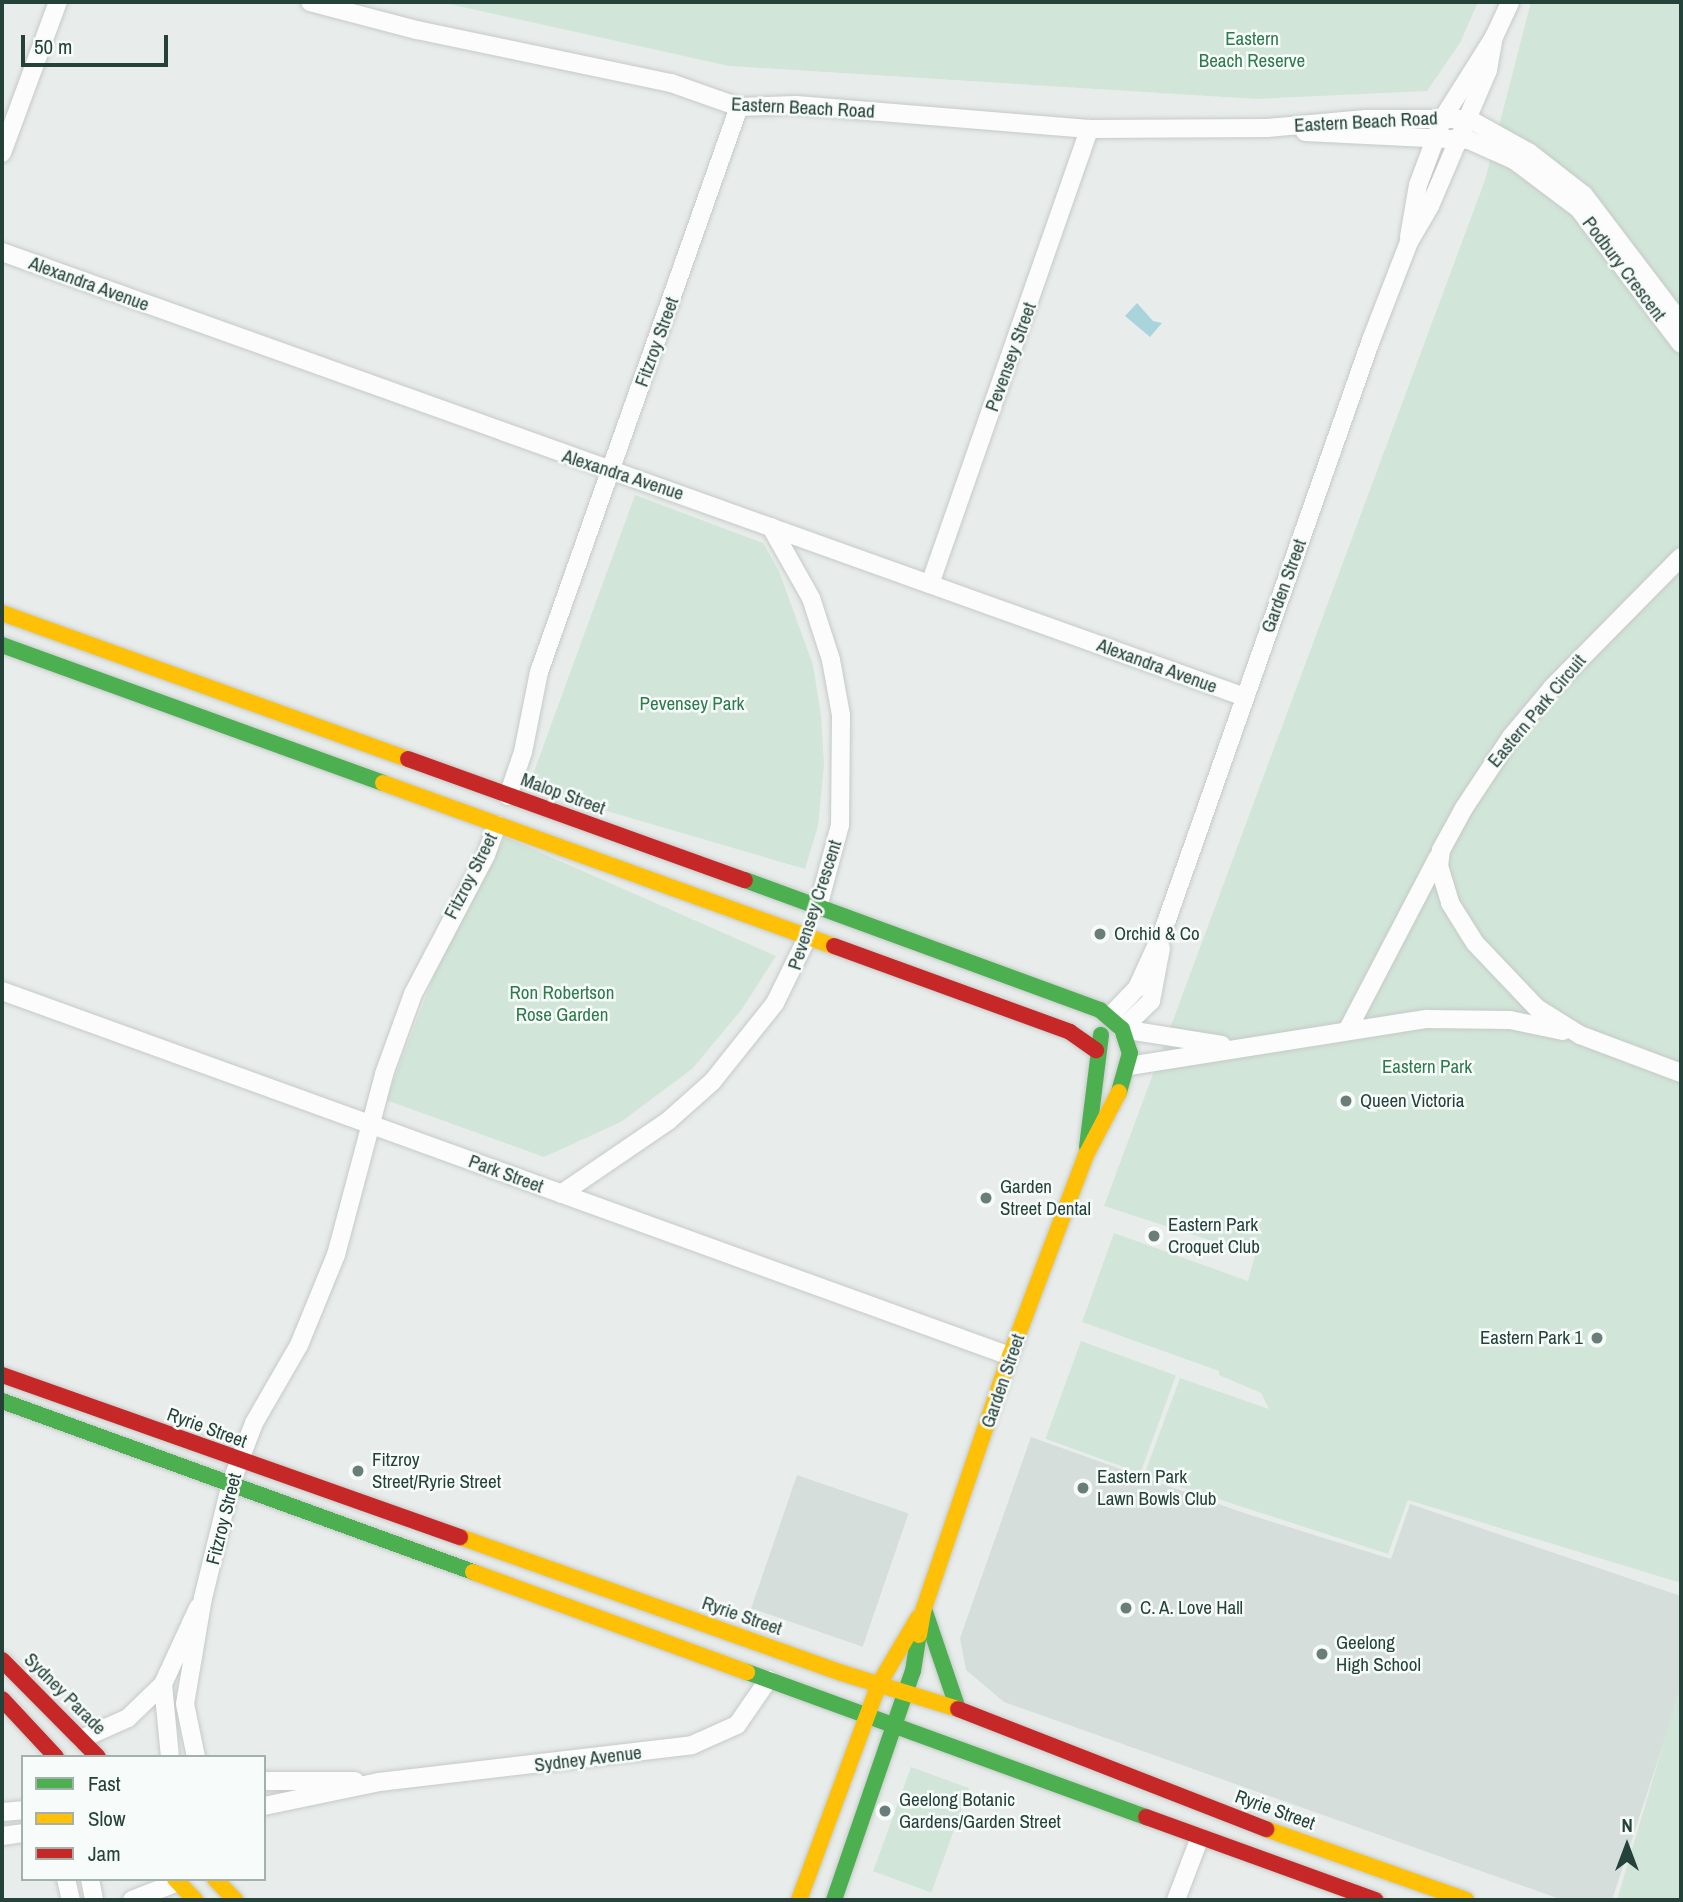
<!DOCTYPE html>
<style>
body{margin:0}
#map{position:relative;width:1683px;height:1902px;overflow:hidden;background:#e8edeb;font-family:"Archivo Narrow",sans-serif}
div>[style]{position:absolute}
.built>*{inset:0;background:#d6dedb;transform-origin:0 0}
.green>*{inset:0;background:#d1e6d8;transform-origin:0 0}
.water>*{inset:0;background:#a9d4db}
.roads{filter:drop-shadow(0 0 2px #c5cac8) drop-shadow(0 0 2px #c5cac8)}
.street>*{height:18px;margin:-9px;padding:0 9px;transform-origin:9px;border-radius:9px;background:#fcfcfc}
.fast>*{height:16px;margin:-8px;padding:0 8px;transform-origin:8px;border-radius:8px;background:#4caf50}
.slow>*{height:16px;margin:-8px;padding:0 8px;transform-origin:8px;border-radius:8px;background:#ffc107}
.jam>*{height:16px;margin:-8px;padding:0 8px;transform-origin:8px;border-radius:8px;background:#c62828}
.dots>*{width:19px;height:19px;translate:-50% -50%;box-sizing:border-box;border:4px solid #f7fbf9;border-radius:50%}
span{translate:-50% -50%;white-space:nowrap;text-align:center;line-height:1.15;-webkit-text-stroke:5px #f7fbf9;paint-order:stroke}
.park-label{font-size:19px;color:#2d7a4b}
.street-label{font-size:19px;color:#24423a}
.poi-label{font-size:19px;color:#24423a}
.left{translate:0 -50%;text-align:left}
.right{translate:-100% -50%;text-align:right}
.frame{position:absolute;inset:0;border:4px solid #24423a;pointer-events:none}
.legend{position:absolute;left:21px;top:1755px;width:245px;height:126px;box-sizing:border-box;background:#f7fbf9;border:2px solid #a3b1ad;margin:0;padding:9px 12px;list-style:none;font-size:21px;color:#24423a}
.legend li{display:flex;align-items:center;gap:14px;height:35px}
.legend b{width:35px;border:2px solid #a3b1ad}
.north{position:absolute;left:1592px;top:1811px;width:70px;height:70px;-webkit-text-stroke:5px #f7fbf9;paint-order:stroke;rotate:0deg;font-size:19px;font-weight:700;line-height:28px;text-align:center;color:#24423a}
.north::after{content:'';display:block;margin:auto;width:24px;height:32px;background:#24423a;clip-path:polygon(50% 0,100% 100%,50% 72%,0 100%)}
.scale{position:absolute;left:21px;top:35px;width:147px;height:32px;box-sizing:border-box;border:4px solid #24423a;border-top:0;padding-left:9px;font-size:21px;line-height:24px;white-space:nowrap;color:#24423a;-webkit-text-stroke:5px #f7fbf9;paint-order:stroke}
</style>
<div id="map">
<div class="built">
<i style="clip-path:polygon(1031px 1437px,1244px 1513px,1391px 1559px,1410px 1504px,1681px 1596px,1681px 1690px,1612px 1900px,1563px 1900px,1004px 1702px,966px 1670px,960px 1638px)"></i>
<i style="left:797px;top:1475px;width:118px;height:141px;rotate:19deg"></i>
</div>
<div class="green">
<i style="clip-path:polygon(440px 2px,1478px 2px,1460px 43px,1427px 91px,1256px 99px,729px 66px)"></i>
<i style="clip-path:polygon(1531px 2px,1681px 2px,1681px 1583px,1408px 1500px,1388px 1554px,1144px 1475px,1180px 1378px,1269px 1409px,1261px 1393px,1219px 1375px,1219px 1371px,1082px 1322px,1114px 1233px,1248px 1281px,1255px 1255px,1104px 1206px,1485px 180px)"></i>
<i style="clip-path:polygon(635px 495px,763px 543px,779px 571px,813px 665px,821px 715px,824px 765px,818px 826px,805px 869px,528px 788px)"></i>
<i style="clip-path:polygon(505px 837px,776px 956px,742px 1009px,692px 1069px,621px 1122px,544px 1157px,386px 1100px,445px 947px)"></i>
<i style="left:1081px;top:1341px;width:101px;height:104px;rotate:20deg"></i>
<i style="clip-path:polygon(1681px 1684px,1681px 1900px,1617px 1900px)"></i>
<i style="left:911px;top:1767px;width:62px;height:111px;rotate:20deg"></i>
</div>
<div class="water">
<i style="clip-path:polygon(1137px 303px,1153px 321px,1162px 323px,1150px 337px,1125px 316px)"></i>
</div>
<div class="roads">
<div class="street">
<i style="left:310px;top:2px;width:111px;rotate:14.7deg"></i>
<i style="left:417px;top:30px;width:259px;rotate:11.8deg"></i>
<i style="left:671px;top:83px;width:72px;rotate:19.4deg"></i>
<i style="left:739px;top:107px;width:57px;rotate:-2deg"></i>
<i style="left:796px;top:105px;width:294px;rotate:4.7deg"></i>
<i style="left:1089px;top:129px;width:178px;rotate:-0.3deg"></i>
<i style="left:1267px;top:128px;width:99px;rotate:-5.2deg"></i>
<i style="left:1366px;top:119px;width:103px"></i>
<i style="left:1469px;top:119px;width:70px;rotate:29.1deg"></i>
<i style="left:1530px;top:153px;width:68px;rotate:37.9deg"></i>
<i style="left:1584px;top:195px;width:161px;rotate:52.8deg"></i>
<i style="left:1305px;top:132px;width:164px;rotate:2.8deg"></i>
<i style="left:1469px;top:140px;width:49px;rotate:24deg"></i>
<i style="left:1514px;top:160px;width:81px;rotate:37deg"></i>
<i style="left:1579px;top:209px;width:169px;rotate:52.9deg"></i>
<i style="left:2px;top:153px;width:161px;rotate:-69.7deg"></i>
<i style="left:1409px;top:237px;width:53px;rotate:-80.2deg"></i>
<i style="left:1418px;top:185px;width:72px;rotate:-69.5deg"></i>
<i style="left:1443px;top:118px;width:96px;rotate:-57.8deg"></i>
<i style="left:1494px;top:37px;width:38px;rotate:-65deg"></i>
<i style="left:2px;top:252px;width:1320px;rotate:19.7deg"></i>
<i style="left:771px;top:527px;width:81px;rotate:60.6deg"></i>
<i style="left:811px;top:598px;width:65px;rotate:72.1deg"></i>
<i style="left:831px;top:660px;width:56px;rotate:79.7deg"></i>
<i style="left:841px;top:715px;width:110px;rotate:90.5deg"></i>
<i style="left:840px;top:825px;width:85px;rotate:105deg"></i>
<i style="left:1681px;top:557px;width:184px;rotate:134.6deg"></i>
<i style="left:1552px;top:688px;width:64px;rotate:129.9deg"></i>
<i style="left:1511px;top:737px;width:85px;rotate:123.5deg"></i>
<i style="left:1464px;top:808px;width:48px;rotate:118.7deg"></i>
<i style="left:1441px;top:850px;width:16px;rotate:97deg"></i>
<i style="left:1439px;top:866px;width:39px;rotate:73deg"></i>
<i style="left:1450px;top:903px;width:47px;rotate:58deg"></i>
<i style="left:1475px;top:943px;width:90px;rotate:46.4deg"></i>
<i style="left:1537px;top:1008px;width:51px;rotate:32.1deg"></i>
<i style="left:1580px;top:1035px;width:108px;rotate:20.6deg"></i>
<i style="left:930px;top:584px;width:482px;rotate:-70.7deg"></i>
<i style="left:508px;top:796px;width:46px;rotate:-71.2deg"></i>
<i style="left:523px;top:752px;width:82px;rotate:-78.7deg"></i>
<i style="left:539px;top:672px;width:599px;rotate:-70.51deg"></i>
<i style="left:2px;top:991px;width:1072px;rotate:19.91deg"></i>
<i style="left:1110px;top:1016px;width:39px;rotate:-46deg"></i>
<i style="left:1137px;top:988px;width:63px;rotate:-65.5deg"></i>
<i style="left:1163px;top:931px;width:627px;rotate:-70.61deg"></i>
<i style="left:1371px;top:340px;width:105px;rotate:-68.8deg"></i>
<i style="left:1409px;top:242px;width:42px;rotate:-59.7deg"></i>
<i style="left:1430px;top:206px;width:148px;rotate:-66.9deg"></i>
<i style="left:1488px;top:70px;width:34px;rotate:-80deg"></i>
<i style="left:1122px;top:1029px;width:101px;rotate:9.1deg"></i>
<i style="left:1122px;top:1029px;width:40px;rotate:-44deg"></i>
<i style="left:1151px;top:1001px;width:54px;rotate:-79.3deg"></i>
<i style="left:1347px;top:1031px;width:196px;rotate:-62.4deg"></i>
<i style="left:1129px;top:1066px;width:302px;rotate:-9deg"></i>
<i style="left:1427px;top:1019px;width:83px;rotate:0.7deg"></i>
<i style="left:1510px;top:1020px;width:54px;rotate:11.7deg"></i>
<i style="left:561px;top:1194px;width:130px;rotate:-34.3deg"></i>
<i style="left:668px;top:1121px;width:59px;rotate:-41.6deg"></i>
<i style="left:712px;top:1082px;width:101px;rotate:-51.4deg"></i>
<i style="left:775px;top:1003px;width:72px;rotate:-63.8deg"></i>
<i style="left:81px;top:1739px;width:51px;rotate:-24.1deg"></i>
<i style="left:128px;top:1718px;width:49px;rotate:-44.2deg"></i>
<i style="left:170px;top:1757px;width:73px;rotate:-95.5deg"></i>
<i style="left:163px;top:1684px;width:84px;rotate:-65.3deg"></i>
<i style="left:196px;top:1757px;width:54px;rotate:-101.7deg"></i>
<i style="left:185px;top:1704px;width:108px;rotate:-80.4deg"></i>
<i style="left:203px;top:1598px;width:118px;rotate:-76.3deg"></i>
<i style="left:231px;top:1483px;width:64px;rotate:-69deg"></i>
<i style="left:254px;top:1423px;width:90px;rotate:-60deg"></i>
<i style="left:299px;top:1345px;width:97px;rotate:-67.7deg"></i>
<i style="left:336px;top:1255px;width:187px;rotate:-75.1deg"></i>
<i style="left:384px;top:1074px;width:85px;rotate:-70.1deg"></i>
<i style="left:413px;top:994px;width:157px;rotate:-62.3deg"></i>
<i style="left:486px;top:855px;width:32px;rotate:-70deg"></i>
<i style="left:264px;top:1781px;width:91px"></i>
<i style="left:264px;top:1806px;width:117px;rotate:-11.8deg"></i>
<i style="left:379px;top:1782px;width:315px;rotate:-6.7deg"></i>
<i style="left:692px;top:1745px;width:49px;rotate:-24deg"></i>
<i style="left:737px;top:1725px;width:55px;rotate:-55.4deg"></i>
<i style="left:2px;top:1812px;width:21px;rotate:-5deg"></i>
<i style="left:2px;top:1836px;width:21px;rotate:-8deg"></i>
<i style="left:66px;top:1879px;width:22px;rotate:77deg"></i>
<i style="left:90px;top:1879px;width:21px;rotate:79deg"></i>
<i style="left:132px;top:1900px;width:49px;rotate:-21.4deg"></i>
<i style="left:1176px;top:1900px;width:67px;rotate:-69.1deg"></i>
</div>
<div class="fast">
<i style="left:2px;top:645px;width:405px;rotate:19.9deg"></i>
<i style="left:745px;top:880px;width:378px;rotate:20.1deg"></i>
<i style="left:1100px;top:1010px;width:29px;rotate:41deg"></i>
<i style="left:1122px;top:1029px;width:25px;rotate:72deg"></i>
<i style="left:1130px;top:1053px;width:41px;rotate:105.8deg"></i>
<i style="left:1087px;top:1147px;width:113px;rotate:-82.9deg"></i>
<i style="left:2px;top:1401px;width:501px;rotate:19.95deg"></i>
<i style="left:925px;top:1612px;width:102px;rotate:71.2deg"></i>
<i style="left:747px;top:1672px;width:425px;rotate:20deg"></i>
<i style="left:834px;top:1900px;width:242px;rotate:-71deg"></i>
<i style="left:913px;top:1671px;width:36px;rotate:-81deg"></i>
</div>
<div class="slow">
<i style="left:2px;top:613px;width:431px;rotate:19.8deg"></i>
<i style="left:383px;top:783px;width:480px;rotate:19.9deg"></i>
<i style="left:460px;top:1537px;width:405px;rotate:19.6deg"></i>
<i style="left:842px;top:1673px;width:121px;rotate:17.2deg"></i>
<i style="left:473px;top:1572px;width:292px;rotate:20.1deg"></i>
<i style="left:919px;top:1635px;width:27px;rotate:-80deg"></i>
<i style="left:924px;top:1608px;width:266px;rotate:-71.2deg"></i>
<i style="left:1010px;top:1356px;width:215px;rotate:-69.3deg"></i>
<i style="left:1086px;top:1155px;width:71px;rotate:-62.4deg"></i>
<i style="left:1266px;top:1829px;width:212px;rotate:19.5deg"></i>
<i style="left:175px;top:1879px;width:29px;rotate:46deg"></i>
<i style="left:215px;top:1879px;width:29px;rotate:46deg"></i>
<i style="left:799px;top:1900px;width:230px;rotate:-69.7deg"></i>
<i style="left:879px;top:1684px;width:77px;rotate:-59.4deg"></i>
</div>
<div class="jam">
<i style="left:408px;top:759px;width:358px;rotate:19.8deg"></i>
<i style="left:834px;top:946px;width:251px;rotate:20deg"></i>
<i style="left:1070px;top:1032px;width:32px;rotate:35deg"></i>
<i style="left:2px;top:1375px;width:486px;rotate:19.5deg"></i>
<i style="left:2px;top:1660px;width:136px;rotate:45.3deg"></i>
<i style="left:2px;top:1699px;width:79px;rotate:47deg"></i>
<i style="left:958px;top:1709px;width:331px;rotate:21.3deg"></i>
<i style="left:1146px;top:1817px;width:244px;rotate:19.9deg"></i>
</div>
</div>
<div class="dots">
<i style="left:1100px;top:934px;background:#697e78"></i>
<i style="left:1346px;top:1101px;background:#697e78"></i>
<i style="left:986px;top:1198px;background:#697e78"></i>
<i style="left:1154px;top:1236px;background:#697e78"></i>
<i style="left:1597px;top:1338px;background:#697e78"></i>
<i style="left:358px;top:1471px;background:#697e78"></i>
<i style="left:1083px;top:1488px;background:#697e78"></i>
<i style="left:1126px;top:1608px;background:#697e78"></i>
<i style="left:1322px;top:1654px;background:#697e78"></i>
<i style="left:885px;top:1811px;background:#697e78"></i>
</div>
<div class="park-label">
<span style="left:1252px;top:50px">Eastern<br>Beach Reserve</span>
<span style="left:692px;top:704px">Pevensey Park</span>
<span style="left:562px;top:1004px">Ron Robertson<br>Rose Garden</span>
<span style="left:1427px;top:1067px">Eastern Park</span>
</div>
<div class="street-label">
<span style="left:803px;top:108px;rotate:3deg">Eastern Beach Road</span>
<span style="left:1366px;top:122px;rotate:-3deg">Eastern Beach Road</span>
<span style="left:1624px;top:269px;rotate:53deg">Podbury Crescent</span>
<span style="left:89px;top:284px;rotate:20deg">Alexandra Avenue</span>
<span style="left:657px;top:342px;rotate:-70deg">Fitzroy Street</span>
<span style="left:1011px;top:357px;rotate:-70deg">Pevensey Street</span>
<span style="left:623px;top:475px;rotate:18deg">Alexandra Avenue</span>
<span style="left:1284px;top:586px;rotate:-70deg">Garden Street</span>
<span style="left:1157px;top:666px;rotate:20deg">Alexandra Avenue</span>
<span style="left:1537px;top:711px;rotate:-50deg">Eastern Park Circuit</span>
<span style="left:563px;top:794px;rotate:20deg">Malop Street</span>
<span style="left:471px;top:876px;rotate:-63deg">Fitzroy Street</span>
<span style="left:815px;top:905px;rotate:-72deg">Pevensey Crescent</span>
<span style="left:506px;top:1174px;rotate:20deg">Park Street</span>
<span style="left:1003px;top:1381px;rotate:-71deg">Garden Street</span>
<span style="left:207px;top:1428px;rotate:20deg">Ryrie Street</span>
<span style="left:224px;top:1519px;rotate:-76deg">Fitzroy Street</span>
<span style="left:742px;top:1616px;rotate:19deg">Ryrie Street</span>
<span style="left:65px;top:1694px;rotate:45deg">Sydney Parade</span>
<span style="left:588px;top:1759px;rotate:-7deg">Sydney Avenue</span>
<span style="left:1275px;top:1810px;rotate:20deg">Ryrie Street</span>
</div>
<div class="poi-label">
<span class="left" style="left:1114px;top:934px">Orchid &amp; Co</span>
<span class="left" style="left:1360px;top:1101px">Queen Victoria</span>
<span class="left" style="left:1000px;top:1198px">Garden<br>Street Dental</span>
<span class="left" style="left:1168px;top:1236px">Eastern Park<br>Croquet Club</span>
<span class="right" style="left:1583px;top:1338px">Eastern Park 1</span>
<span class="left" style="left:372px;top:1471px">Fitzroy<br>Street/Ryrie Street</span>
<span class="left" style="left:1097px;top:1488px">Eastern Park<br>Lawn Bowls Club</span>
<span class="left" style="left:1140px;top:1608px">C. A. Love Hall</span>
<span class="left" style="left:1336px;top:1654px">Geelong<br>High School</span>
<span class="left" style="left:899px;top:1811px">Geelong Botanic<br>Gardens/Garden Street</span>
</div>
<div class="frame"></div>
<ul class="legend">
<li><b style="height:9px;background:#4caf50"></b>Fast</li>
<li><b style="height:9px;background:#ffc107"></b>Slow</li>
<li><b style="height:9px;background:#c62828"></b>Jam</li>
</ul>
<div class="north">N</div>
<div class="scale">50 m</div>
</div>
